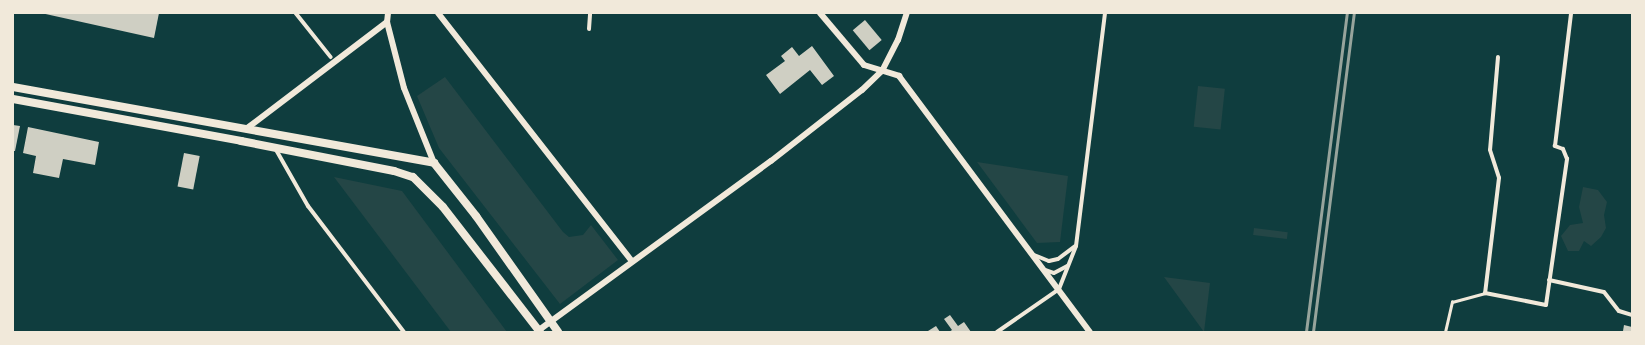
<!DOCTYPE html>
<style>
body{margin:0}
#map{position:relative;width:1645px;height:345px;overflow:hidden;background:#0f3d3e;font-family:"Alegreya Sans",sans-serif}
div>[style]{position:absolute}
.green>*{inset:0;background:#244646;transform-origin:0 0}
.building>*{inset:0;background:#cfcfc3;transform-origin:0 0}
.service>*{height:2.5px;margin:-1.25px;padding:0 1.25px;transform-origin:1.25px;border-radius:1.25px;background:#f1e9da}
.pedestrian>*{height:3.5px;margin:-1.75px;padding:0 1.75px;transform-origin:1.75px;border-radius:1.75px;background:#f1e9da}
.minor>*{height:4px;margin:-2px;padding:0 2px;transform-origin:2px;border-radius:2px;background:#f1e9da}
.tertiary>*{height:6px;margin:-3px;padding:0 3px;transform-origin:3px;border-radius:3px;background:#f1e9da}
.primary>*{height:8px;margin:-4px;padding:0 4px;transform-origin:4px;border-radius:4px;background:#f1e9da}
.rail>*{height:2.5px;margin:-1.25px;padding:0 1.25px;transform-origin:1.25px;border-radius:1.25px;background:#97a49c}
span{translate:-50% -50%;white-space:nowrap;text-align:center;line-height:1.15;-webkit-text-stroke:3px #f1e9da;paint-order:stroke}
.frame{position:absolute;inset:0;border:14px solid #f1e9da;pointer-events:none}
</style>
<div id="map">
<div class="green">
<i style="clip-path:polygon(445px 77px,563px 232px,569px 237px,583px 235px,591px 225px,618px 260px,560px 304px,439px 148px,417px 96px)"></i>
<i style="left:1198px;top:86px;width:27px;height:41px;rotate:6deg"></i>
<i style="clip-path:polygon(977px 162px,1068px 176px,1060px 242px,1037px 243px)"></i>
<i style="clip-path:polygon(334px 177px,402px 191px,507px 332px,451px 332px)"></i>
<i style="clip-path:polygon(1583px 187px,1598px 190px,1607px 202px,1604px 215px,1606px 228px,1601px 237px,1591px 246px,1584px 241px,1579px 251px,1568px 251px,1561px 236px,1570px 225px,1583px 223px,1579px 207px)"></i>
<i style="left:1254px;top:228px;width:34px;height:7px;rotate:7deg"></i>
<i style="clip-path:polygon(1164px 277px,1210px 283px,1204px 332px)"></i>
</div>
<div class="building">
<i style="clip-path:polygon(41px 13px,159px 13px,154px 38px)"></i>
<i style="left:865px;top:20px;width:26px;height:16px;rotate:50deg"></i>
<i style="clip-path:polygon(812px 46px,834px 76px,822px 85px,810px 70px,780px 94px,766px 75px,785px 61px,781px 56px,792px 47px,799px 56px)"></i>
<i style="clip-path:polygon(13px 125px,20px 126px,15px 151px,13px 151px)"></i>
<i style="clip-path:polygon(28px 127px,99px 142px,95px 165px,63px 159px,59px 178px,33px 173px,36px 156px,23px 153px)"></i>
<i style="left:184px;top:153px;width:16px;height:34px;rotate:11deg"></i>
<i style="clip-path:polygon(950px 315px,958px 326px,964px 322px,971px 332px,949px 332px,952px 330px,944px 319px)"></i>
<i style="clip-path:polygon(1624px 325px,1632px 327px,1632px 332px,1623px 331px)"></i>
<i style="clip-path:polygon(936px 326px,940px 332px,929px 332px,928px 331px)"></i>
</div>
<div class="service">
<i style="left:1445px;top:332px;width:31px;rotate:-77deg"></i>
<i style="left:1452px;top:302px;width:34px;rotate:-15deg"></i>
</div>
<div class="pedestrian">
<i style="left:296px;top:13px;width:56px;rotate:51.5deg"></i>
</div>
<div class="minor">
<i style="left:589px;top:29px;width:16px;rotate:-86deg"></i>
<i style="left:1498px;top:57px;width:93px;rotate:94.9deg"></i>
<i style="left:1490px;top:150px;width:29px;rotate:72deg"></i>
<i style="left:1499px;top:178px;width:116px;rotate:96.9deg"></i>
<i style="left:1485px;top:293px;width:62px;rotate:11.1deg"></i>
<i style="left:1546px;top:305px;width:148px;rotate:-81.8deg"></i>
<i style="left:1567px;top:159px;width:11px;rotate:-112deg"></i>
<i style="left:1563px;top:149px;width:9px;rotate:-159deg"></i>
<i style="left:1555px;top:146px;width:134px;rotate:-83.1deg"></i>
<i style="left:275px;top:148px;width:67px;rotate:60.4deg"></i>
<i style="left:308px;top:206px;width:158px;rotate:52.7deg"></i>
<i style="left:1034px;top:255px;width:16px;rotate:22deg"></i>
<i style="left:1049px;top:261px;width:9px;rotate:-13deg"></i>
<i style="left:1058px;top:259px;width:21px;rotate:-37deg"></i>
<i style="left:1045px;top:270px;width:9px;rotate:18deg"></i>
<i style="left:1054px;top:273px;width:15px;rotate:-28deg"></i>
<i style="left:1549px;top:280px;width:56px;rotate:12.3deg"></i>
<i style="left:1604px;top:292px;width:24px;rotate:52deg"></i>
<i style="left:1619px;top:311px;width:14px;rotate:17deg"></i>
<i style="left:997px;top:332px;width:75px;rotate:-34.7deg"></i>
<i style="left:1059px;top:289px;width:46px;rotate:-68.4deg"></i>
<i style="left:1076px;top:246px;width:235px;rotate:-82.9deg"></i>
</div>
<div class="tertiary">
<i style="left:388px;top:13px;width:9px;rotate:96deg"></i>
<i style="left:387px;top:22px;width:68px;rotate:75.6deg"></i>
<i style="left:404px;top:88px;width:81px;rotate:68.2deg"></i>
<i style="left:438px;top:13px;width:315px;rotate:52deg"></i>
<i style="left:820px;top:13px;width:68px;rotate:49.8deg"></i>
<i style="left:864px;top:65px;width:37px;rotate:17deg"></i>
<i style="left:899px;top:76px;width:319px;rotate:53.3deg"></i>
<i style="left:246px;top:129px;width:177px;rotate:-37.2deg"></i>
<i style="left:539px;top:330px;width:287px;rotate:-36.1deg"></i>
<i style="left:771px;top:161px;width:115px;rotate:-38deg"></i>
<i style="left:862px;top:90px;width:28px;rotate:-44deg"></i>
<i style="left:882px;top:71px;width:35px;rotate:-63deg"></i>
<i style="left:898px;top:40px;width:28px;rotate:-72deg"></i>
</div>
<div class="primary">
<i style="left:13px;top:87px;width:428px;rotate:10.2deg"></i>
<i style="left:434px;top:163px;width:68px;rotate:51.6deg"></i>
<i style="left:476px;top:216px;width:142px;rotate:54.7deg"></i>
<i style="left:13px;top:99px;width:232px;rotate:10.4deg"></i>
<i style="left:241px;top:141px;width:156px;rotate:11.1deg"></i>
<i style="left:394px;top:171px;width:20px;rotate:18deg"></i>
<i style="left:413px;top:177px;width:42px;rotate:45deg"></i>
<i style="left:443px;top:207px;width:158px;rotate:52.2deg"></i>
</div>
<div class="rail">
<i style="left:1306px;top:332px;width:322px;rotate:-82.7deg"></i>
<i style="left:1313px;top:332px;width:322px;rotate:-82.7deg"></i>
</div>
<div class="frame"></div>
</div>
